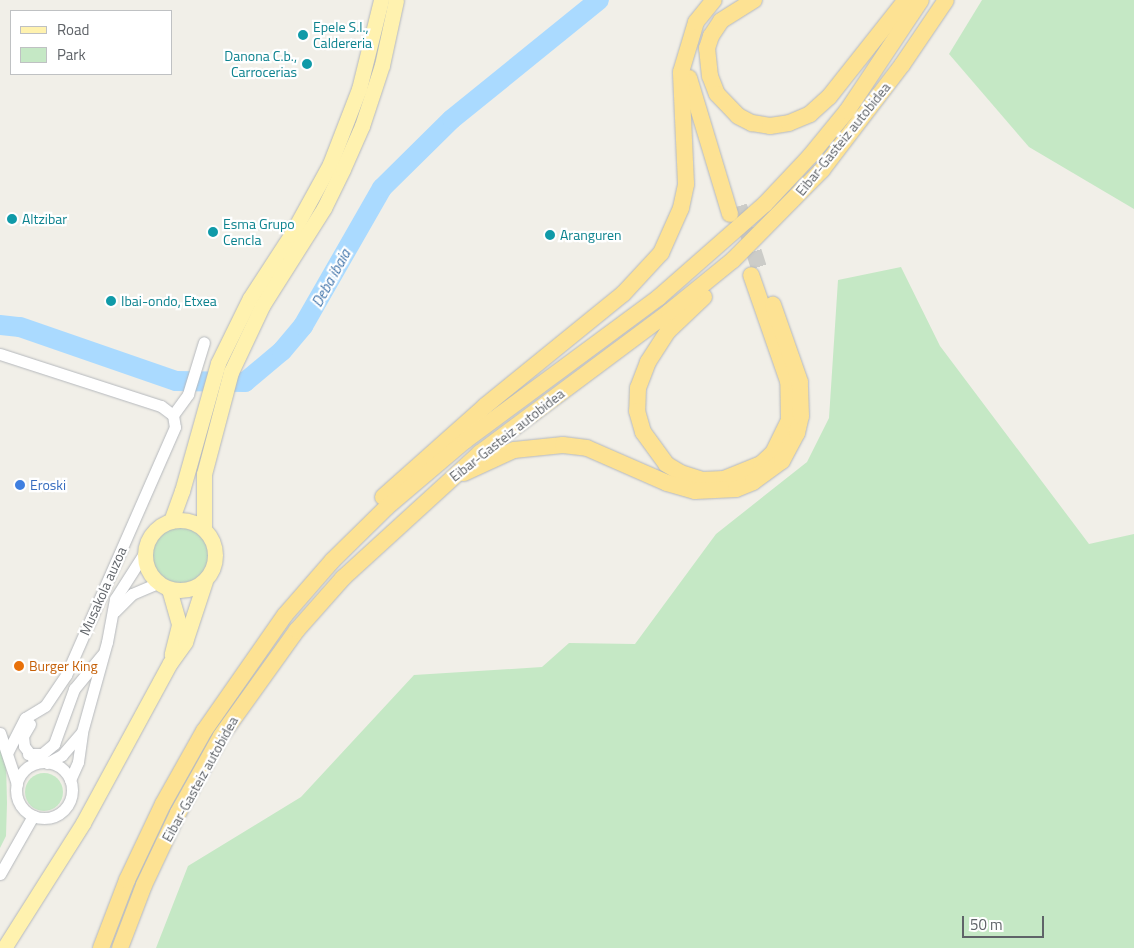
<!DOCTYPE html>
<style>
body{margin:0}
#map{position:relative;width:1134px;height:948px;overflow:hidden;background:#f1efe8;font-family:"Titillium Web",sans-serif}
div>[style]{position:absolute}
.green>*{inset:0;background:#c5e8c5}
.round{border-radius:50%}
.river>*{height:20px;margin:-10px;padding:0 10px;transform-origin:10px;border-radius:10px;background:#aadaff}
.highway-tunnel>*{height:16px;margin-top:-8px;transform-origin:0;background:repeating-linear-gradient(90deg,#ccccc8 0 16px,transparent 0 24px)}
.roads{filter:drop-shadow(0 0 1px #b5b8bc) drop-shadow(0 0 1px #b5b8bc)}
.minor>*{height:11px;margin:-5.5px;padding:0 5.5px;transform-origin:5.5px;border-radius:5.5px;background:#fff}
.minor>.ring{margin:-5.5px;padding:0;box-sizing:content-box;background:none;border:11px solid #fff;border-radius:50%}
.major>*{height:15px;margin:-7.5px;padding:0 7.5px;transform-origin:7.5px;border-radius:7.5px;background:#fff2af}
.major>.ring{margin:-7.5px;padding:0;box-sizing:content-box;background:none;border:15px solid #fff2af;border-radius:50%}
.highway>*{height:16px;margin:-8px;padding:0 8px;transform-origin:8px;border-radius:8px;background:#fde293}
.dots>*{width:14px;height:14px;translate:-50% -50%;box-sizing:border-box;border:2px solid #fff;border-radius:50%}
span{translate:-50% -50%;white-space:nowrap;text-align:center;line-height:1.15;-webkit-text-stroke:4.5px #fff;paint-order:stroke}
.culture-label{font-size:14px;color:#0d838f}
.left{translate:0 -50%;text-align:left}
.right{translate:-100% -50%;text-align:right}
.street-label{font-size:14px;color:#5f6368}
.shop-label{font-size:14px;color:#366cbe}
.food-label{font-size:14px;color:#c56008}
.water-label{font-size:15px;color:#4174aa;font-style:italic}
.legend{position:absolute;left:10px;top:10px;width:162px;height:65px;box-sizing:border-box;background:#fff;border:1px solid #bfc1c3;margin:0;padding:6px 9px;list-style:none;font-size:15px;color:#5f6368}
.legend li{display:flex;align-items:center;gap:10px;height:25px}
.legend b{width:25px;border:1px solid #bfc1c3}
.scale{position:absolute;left:962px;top:916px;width:82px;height:22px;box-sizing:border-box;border:2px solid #5f6368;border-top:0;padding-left:6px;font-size:15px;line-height:18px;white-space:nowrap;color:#5f6368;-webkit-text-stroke:4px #fff;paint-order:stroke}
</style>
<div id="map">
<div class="green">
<i style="clip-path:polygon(982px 0,1134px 0,1134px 209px,1029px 147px,949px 54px)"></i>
<i style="clip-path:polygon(901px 267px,940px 346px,1089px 544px,1134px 534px,1134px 948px,156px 948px,188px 866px,301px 797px,414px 675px,542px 667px,569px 643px,635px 644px,716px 534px,807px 462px,829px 418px,838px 280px)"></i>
<i class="round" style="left:150px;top:526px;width:60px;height:60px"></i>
<i style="clip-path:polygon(0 744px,6px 763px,7px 803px,6px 836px,0 848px)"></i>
<i class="round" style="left:25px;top:773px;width:38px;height:38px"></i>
</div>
<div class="river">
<i style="left:0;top:325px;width:20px;rotate:6deg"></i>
<i style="left:20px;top:327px;width:165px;rotate:19.1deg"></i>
<i style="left:176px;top:381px;width:69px;rotate:0.8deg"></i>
<i style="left:245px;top:382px;width:48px;rotate:-40deg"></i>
<i style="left:282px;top:351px;width:33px;rotate:-50deg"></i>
<i style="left:303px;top:326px;width:159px;rotate:-60.2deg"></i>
<i style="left:382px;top:188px;width:98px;rotate:-44.6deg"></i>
<i style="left:452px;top:119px;width:189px;rotate:-39deg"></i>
</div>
<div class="highway-tunnel">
<i style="left:739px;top:206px;width:65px;rotate:72.1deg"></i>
</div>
<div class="roads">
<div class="minor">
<i style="left:0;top:354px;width:169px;rotate:17.9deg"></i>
<i style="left:161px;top:406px;width:15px;rotate:37deg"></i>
<i style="left:173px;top:415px;width:12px;rotate:81deg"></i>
<i style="left:175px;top:427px;width:271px;rotate:113.7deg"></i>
<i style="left:66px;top:675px;width:37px;rotate:124deg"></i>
<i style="left:45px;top:706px;width:23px;rotate:149deg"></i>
<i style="left:25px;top:718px;width:38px;rotate:117deg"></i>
<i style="left:173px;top:415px;width:26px;rotate:-54deg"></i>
<i style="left:188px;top:394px;width:54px;rotate:-72.9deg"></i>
<i style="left:115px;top:611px;width:24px;rotate:-45deg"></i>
<i style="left:132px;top:594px;width:28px;rotate:-23deg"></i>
<i style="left:30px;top:724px;width:14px;rotate:120deg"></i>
<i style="left:23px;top:736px;width:10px;rotate:84deg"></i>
<i style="left:24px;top:746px;width:15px;rotate:53deg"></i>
<i style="left:0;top:733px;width:54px;rotate:71.6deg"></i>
<i style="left:28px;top:754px;width:14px"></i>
<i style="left:42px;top:754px;width:16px;rotate:-40deg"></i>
<i style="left:54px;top:744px;width:59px;rotate:-70deg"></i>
<i style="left:74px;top:689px;width:44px;rotate:-50.5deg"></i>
<i class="ring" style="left:16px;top:762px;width:45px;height:45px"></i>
<i style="left:47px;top:763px;width:17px;rotate:-28deg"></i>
<i style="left:62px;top:755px;width:30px;rotate:-49deg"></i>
<i style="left:70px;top:780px;width:20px;rotate:-66deg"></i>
<i style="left:78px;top:762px;width:30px;rotate:-82deg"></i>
<i style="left:82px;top:732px;width:93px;rotate:-74.5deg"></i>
<i style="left:107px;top:642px;width:44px;rotate:-79.5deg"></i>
<i style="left:115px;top:599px;width:56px;rotate:-57.4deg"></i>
<i style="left:0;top:874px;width:67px;rotate:-60.4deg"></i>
</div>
<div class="major">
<i class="ring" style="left:145px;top:520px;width:55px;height:55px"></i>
<i style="left:171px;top:521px;width:32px;rotate:-70deg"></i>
<i style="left:182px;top:491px;width:133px;rotate:-74.3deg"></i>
<i style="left:218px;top:363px;width:72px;rotate:-63.8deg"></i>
<i style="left:250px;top:298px;width:75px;rotate:-56.9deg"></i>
<i style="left:291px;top:235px;width:81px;rotate:-61.2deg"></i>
<i style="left:330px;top:164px;width:80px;rotate:-68.9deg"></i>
<i style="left:359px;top:89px;width:92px;rotate:-76.1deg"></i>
<i style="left:204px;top:529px;width:55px;rotate:-90deg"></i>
<i style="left:204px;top:474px;width:106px;rotate:-75.2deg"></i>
<i style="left:231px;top:372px;width:73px;rotate:-64.8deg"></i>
<i style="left:262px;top:306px;width:116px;rotate:-57.7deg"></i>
<i style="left:324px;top:208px;width:43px;rotate:-64deg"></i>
<i style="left:343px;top:169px;width:47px;rotate:-66.2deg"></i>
<i style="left:362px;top:126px;width:64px;rotate:-71.8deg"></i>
<i style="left:382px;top:65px;width:66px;rotate:-77.8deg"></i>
<i style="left:169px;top:589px;width:37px;rotate:74deg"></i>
<i style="left:179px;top:625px;width:30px;rotate:104deg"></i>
<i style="left:4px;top:948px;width:148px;rotate:-57.7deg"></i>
<i style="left:83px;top:823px;width:182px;rotate:-61.5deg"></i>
<i style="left:170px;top:663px;width:26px;rotate:-54deg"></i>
<i style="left:185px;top:642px;width:64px;rotate:-71.8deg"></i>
</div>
<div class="highway">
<i style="left:754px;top:0;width:39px;rotate:148deg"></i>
<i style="left:721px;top:21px;width:18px;rotate:124deg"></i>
<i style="left:711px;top:36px;width:13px;rotate:108deg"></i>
<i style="left:707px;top:48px;width:28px;rotate:84deg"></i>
<i style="left:710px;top:76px;width:19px;rotate:69deg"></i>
<i style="left:717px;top:94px;width:30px;rotate:46deg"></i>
<i style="left:738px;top:116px;width:16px;rotate:27deg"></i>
<i style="left:752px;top:123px;width:18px;rotate:9deg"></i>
<i style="left:770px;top:126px;width:19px;rotate:-9deg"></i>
<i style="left:789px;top:123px;width:23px;rotate:-23deg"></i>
<i style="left:810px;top:114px;width:25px;rotate:-42deg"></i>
<i style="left:829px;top:97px;width:124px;rotate:-51.6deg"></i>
<i style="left:689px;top:78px;width:142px;rotate:73.2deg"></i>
<i style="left:704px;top:297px;width:50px;rotate:136.6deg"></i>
<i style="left:668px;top:331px;width:37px;rotate:123deg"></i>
<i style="left:648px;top:362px;width:28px;rotate:111deg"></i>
<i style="left:638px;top:388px;width:23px;rotate:92deg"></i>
<i style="left:637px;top:411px;width:22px;rotate:74deg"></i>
<i style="left:643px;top:432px;width:39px;rotate:54deg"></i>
<i style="left:666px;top:464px;width:17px;rotate:31deg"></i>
<i style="left:681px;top:473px;width:23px;rotate:18deg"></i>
<i style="left:703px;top:480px;width:21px;rotate:-3deg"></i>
<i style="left:724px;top:479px;width:40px;rotate:-22deg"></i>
<i style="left:761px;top:464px;width:16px;rotate:-43deg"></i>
<i style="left:773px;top:453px;width:37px;rotate:-64deg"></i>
<i style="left:789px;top:420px;width:39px;rotate:-91deg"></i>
<i style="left:788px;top:381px;width:112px;rotate:-109.2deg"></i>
<i style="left:464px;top:473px;width:55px;rotate:-24.7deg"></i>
<i style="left:514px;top:450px;width:49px;rotate:-5.8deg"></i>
<i style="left:563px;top:445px;width:24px;rotate:7deg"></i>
<i style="left:587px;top:448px;width:87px;rotate:23.6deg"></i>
<i style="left:667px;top:483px;width:29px;rotate:16deg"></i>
<i style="left:695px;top:491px;width:41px;rotate:-2.8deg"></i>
<i style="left:736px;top:489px;width:18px;rotate:-22deg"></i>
<i style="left:753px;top:482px;width:36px;rotate:-36deg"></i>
<i style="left:782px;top:461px;width:32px;rotate:-62deg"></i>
<i style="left:797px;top:433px;width:17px;rotate:-77deg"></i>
<i style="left:801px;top:416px;width:34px;rotate:-92deg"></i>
<i style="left:800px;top:382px;width:82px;rotate:-109.3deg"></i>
<i style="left:383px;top:497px;width:137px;rotate:-41.7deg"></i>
<i style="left:485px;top:406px;width:178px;rotate:-39.1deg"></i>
<i style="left:623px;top:294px;width:56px;rotate:-47.2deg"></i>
<i style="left:661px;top:253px;width:49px;rotate:-66deg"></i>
<i style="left:681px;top:208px;width:25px;rotate:-78deg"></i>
<i style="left:686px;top:184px;width:112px;rotate:-92.6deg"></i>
<i style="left:681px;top:72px;width:52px;rotate:-73.3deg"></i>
<i style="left:696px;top:22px;width:28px;rotate:-51deg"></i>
<i style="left:101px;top:948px;width:73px;rotate:-69.1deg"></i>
<i style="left:127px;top:880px;width:84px;rotate:-64.7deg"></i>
<i style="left:163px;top:804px;width:84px;rotate:-60.7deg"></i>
<i style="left:204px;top:731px;width:141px;rotate:-55.1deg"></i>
<i style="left:285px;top:615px;width:72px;rotate:-49deg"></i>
<i style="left:332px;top:561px;width:77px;rotate:-44.5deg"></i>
<i style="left:387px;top:507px;width:104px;rotate:-40.3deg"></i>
<i style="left:466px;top:440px;width:239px;rotate:-36.5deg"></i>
<i style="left:658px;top:298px;width:142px;rotate:-41.3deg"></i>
<i style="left:765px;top:204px;width:66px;rotate:-46.8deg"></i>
<i style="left:810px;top:156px;width:58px;rotate:-50.6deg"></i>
<i style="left:847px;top:111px;width:133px;rotate:-56.3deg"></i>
<i style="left:120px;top:948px;width:67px;rotate:-69.1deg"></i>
<i style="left:144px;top:885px;width:80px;rotate:-64.7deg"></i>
<i style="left:178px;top:813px;width:88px;rotate:-60.8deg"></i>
<i style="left:221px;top:736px;width:130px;rotate:-54.4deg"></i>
<i style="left:297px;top:630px;width:69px;rotate:-48.5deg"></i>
<i style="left:343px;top:578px;width:185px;rotate:-42.4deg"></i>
<i style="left:480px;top:453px;width:236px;rotate:-36.7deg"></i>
<i style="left:669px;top:312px;width:82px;rotate:-39.1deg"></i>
<i style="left:733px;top:260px;width:127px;rotate:-45.3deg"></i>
<i style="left:822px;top:170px;width:132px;rotate:-52.7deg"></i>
<i style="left:902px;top:65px;width:78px;rotate:-55.9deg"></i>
</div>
</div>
<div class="dots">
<i style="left:303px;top:35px;background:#0f9aa8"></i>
<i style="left:307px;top:64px;background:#0f9aa8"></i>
<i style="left:12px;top:219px;background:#0f9aa8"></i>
<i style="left:213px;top:232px;background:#0f9aa8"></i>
<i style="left:550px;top:235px;background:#0f9aa8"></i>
<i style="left:111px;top:301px;background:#0f9aa8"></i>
<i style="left:20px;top:485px;background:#3f7fe0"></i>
<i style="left:19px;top:666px;background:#e8710a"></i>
</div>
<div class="culture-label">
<span class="left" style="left:313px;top:35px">Epele S.l.,<br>Caldereria</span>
<span class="right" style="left:297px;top:64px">Danona C.b.,<br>Carrocerias</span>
<span class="left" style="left:22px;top:219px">Altzibar</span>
<span class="left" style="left:223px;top:232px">Esma Grupo<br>Cencla</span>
<span class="left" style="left:560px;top:235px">Aranguren</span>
<span class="left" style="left:121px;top:301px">Ibai-ondo, Etxea</span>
</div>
<div class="street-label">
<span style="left:843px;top:139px;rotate:-51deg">Eibar-Gasteiz autobidea</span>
<span style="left:507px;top:435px;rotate:-38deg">Eibar-Gasteiz autobidea</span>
<span style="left:103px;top:591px;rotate:-66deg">Musakola auzoa</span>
<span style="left:200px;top:779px;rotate:-61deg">Eibar-Gasteiz autobidea</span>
</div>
<div class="shop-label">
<span class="left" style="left:30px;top:485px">Eroski</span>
</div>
<div class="food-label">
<span class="left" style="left:29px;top:666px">Burger King</span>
</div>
<div class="water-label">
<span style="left:331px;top:278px;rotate:-61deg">Deba ibaia</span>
</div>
<ul class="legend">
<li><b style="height:6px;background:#fff2af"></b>Road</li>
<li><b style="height:14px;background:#c5e8c5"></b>Park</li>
</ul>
<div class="scale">50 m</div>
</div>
